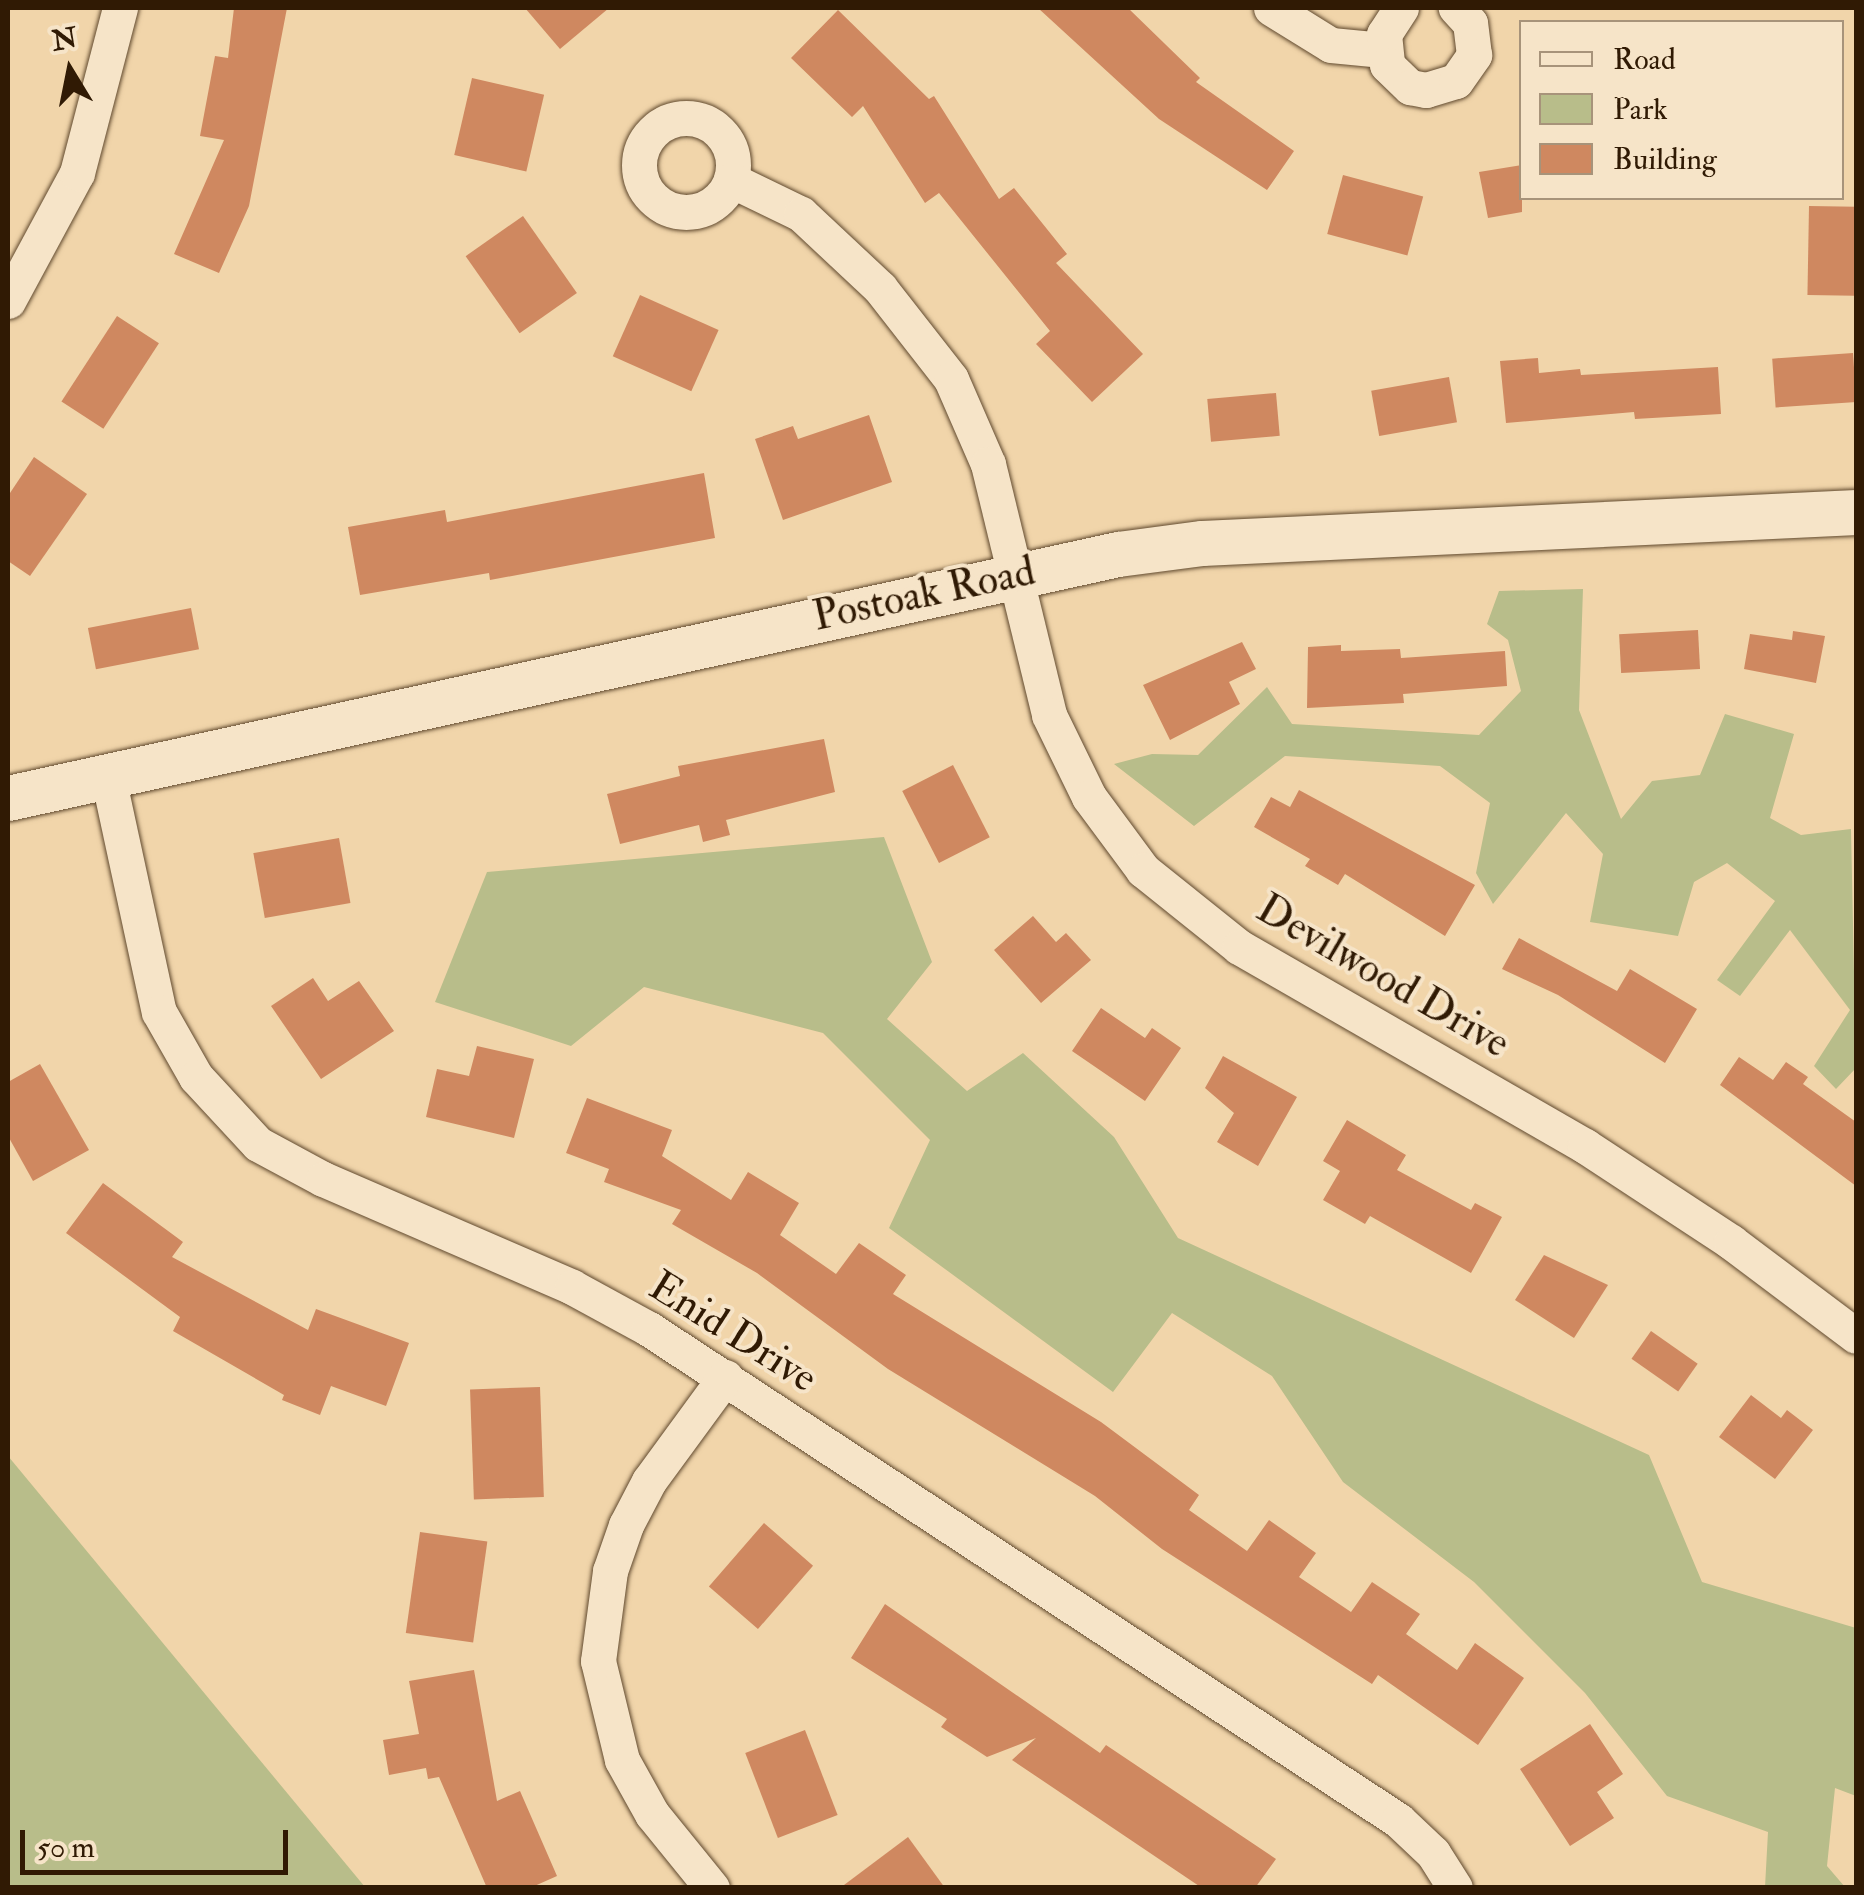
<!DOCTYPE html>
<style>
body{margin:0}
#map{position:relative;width:1864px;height:1895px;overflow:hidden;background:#f1d5aa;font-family:"IM FELL Double Pica",serif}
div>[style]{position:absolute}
.green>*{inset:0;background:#b8bd8a}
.building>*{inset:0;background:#cf8860;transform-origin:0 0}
.roads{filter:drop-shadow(0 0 2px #60492e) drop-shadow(0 0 2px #60492e)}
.minor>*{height:35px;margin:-17.5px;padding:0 17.5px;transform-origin:17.5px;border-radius:17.5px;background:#f6e4c8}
.minor>.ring{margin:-17.5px;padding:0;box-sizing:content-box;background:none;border:35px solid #f6e4c8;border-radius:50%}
.tertiary>*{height:45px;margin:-22.5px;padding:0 22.5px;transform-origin:22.5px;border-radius:22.5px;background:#f6e4c8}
span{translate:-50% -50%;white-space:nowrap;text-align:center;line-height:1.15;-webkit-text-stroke:8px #f6e4c8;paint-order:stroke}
.street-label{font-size:42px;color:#301a04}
.frame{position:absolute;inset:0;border:10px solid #301a04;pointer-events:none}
.legend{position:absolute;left:1519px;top:20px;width:325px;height:180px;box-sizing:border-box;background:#f6e4c8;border:2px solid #a7937a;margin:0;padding:12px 18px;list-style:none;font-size:30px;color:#301a04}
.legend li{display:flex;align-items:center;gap:20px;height:50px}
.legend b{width:50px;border:2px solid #a7937a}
.north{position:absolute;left:20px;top:20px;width:100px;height:100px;-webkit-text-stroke:8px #f6e4c8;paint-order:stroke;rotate:350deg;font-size:28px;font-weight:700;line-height:40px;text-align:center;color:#301a04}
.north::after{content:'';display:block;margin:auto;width:35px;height:45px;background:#301a04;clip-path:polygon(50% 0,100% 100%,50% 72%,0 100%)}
.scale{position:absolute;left:20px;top:1830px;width:268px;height:45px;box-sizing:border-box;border:5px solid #301a04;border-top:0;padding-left:12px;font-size:30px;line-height:35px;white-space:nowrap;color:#301a04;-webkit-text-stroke:8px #f6e4c8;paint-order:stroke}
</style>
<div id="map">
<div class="green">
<i style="clip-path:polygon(1583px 589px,1579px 710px,1621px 819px,1652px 781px,1700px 775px,1725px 714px,1794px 734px,1770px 818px,1801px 835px,1851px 829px,1856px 1068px,1836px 1089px,1814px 1066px,1850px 1010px,1790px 930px,1740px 996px,1717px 980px,1775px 901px,1727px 863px,1694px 882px,1678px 936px,1590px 922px,1603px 854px,1566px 813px,1493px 904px,1476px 873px,1490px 803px,1440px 766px,1285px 756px,1194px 826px,1114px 764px,1152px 754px,1198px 755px,1267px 687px,1292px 724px,1479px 735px,1521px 691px,1508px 640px,1487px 624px,1499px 591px)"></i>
<i style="clip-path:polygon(884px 837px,932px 962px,887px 1019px,967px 1091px,1023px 1053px,1114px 1137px,1178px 1238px,1649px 1455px,1702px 1582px,1856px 1628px,1856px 1796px,1835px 1788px,1827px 1866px,1845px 1887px,1765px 1887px,1768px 1832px,1667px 1796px,1585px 1693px,1474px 1582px,1343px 1482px,1272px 1376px,1172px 1313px,1113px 1392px,889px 1228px,930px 1140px,823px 1033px,644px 987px,571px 1046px,435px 1002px,487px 872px)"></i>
<i style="clip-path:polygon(8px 1456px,365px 1887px,8px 1887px)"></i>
</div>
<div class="building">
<i style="clip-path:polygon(234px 8px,287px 8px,249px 206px,219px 273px,174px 254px,224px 140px,200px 136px,215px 56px,228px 58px)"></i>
<i style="clip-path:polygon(525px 8px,609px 8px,560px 49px)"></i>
<i style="clip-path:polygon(1038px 8px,1128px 8px,1200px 78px,1196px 82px,1294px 151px,1267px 190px,1159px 119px)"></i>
<i style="clip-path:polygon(838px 10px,929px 99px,934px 96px,999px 199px,1014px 188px,1067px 254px,1056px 263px,1143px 354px,1092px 402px,1036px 344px,1050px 331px,939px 193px,925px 203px,863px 106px,852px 117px,791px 58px)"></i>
<i style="left:472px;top:78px;width:74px;height:79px;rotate:13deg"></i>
<i style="clip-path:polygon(1522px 165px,1522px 212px,1488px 218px,1479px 172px)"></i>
<i style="left:1343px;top:175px;width:83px;height:61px;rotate:15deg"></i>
<i style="left:1809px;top:206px;width:47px;height:89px;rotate:1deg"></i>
<i style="left:523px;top:216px;width:94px;height:70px;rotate:55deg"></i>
<i style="left:640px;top:295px;width:86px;height:67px;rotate:24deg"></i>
<i style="left:117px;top:316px;width:50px;height:102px;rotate:33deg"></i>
<i style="left:1853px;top:353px;width:49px;height:81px;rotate:86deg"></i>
<i style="clip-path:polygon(1538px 358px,1539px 373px,1580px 369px,1581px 375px,1718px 367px,1721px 414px,1635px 419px,1634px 412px,1506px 423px,1500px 361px)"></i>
<i style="left:1449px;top:377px;width:46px;height:79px;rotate:80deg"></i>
<i style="left:1276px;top:393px;width:43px;height:69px;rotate:85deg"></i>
<i style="clip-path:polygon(869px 415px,892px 482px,783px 520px,755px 439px,793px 426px,798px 439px)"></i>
<i style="clip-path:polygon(34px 457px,87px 494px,30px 576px,8px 561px,8px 496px)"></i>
<i style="clip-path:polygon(704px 473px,715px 538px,490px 580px,489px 573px,360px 595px,348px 527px,445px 510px,447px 522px)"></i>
<i style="left:191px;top:608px;width:42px;height:105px;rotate:79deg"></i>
<i style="left:1698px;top:630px;width:39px;height:79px;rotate:87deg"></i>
<i style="clip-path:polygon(1793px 631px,1825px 636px,1816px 683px,1744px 669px,1750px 634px,1792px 640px)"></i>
<i style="clip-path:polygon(1242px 642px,1256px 669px,1229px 682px,1240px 704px,1170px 740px,1143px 685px)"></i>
<i style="clip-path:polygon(1341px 645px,1341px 651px,1400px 649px,1401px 658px,1505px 651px,1507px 686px,1403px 694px,1404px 703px,1307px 708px,1308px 647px)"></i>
<i style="clip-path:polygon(824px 739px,835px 792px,726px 820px,730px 835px,703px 842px,699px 825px,620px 844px,607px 794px,680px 776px,678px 766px)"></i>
<i style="left:953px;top:765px;width:81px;height:57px;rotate:63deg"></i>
<i style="clip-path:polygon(1299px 790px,1475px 885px,1445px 936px,1345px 874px,1338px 885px,1305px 866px,1310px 859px,1254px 827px,1271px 797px,1290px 807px)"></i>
<i style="left:339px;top:838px;width:66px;height:87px;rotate:80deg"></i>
<i style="clip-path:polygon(1033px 916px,1056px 942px,1066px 933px,1091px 960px,1041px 1003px,994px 950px)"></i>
<i style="clip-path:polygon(1519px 938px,1617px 991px,1630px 969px,1697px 1009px,1665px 1063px,1558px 995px,1502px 969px)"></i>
<i style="clip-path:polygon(313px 978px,328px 1001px,359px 981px,394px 1031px,321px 1079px,271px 1006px)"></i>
<i style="clip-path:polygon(1101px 1008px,1145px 1038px,1152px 1028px,1181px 1048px,1145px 1101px,1072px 1051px)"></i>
<i style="clip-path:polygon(477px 1046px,534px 1059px,514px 1138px,426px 1117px,437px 1069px,469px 1076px)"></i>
<i style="clip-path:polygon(1223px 1056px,1297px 1097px,1258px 1166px,1217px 1142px,1234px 1113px,1205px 1088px)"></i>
<i style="clip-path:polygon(1739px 1057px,1773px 1080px,1786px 1062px,1808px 1077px,1803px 1084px,1856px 1122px,1856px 1186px,1720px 1085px)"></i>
<i style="clip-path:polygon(40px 1064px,89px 1150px,33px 1181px,8px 1136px,8px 1082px)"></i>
<i style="clip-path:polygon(587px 1098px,672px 1130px,662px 1156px,731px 1200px,748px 1172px,799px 1203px,780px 1235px,836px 1274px,859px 1243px,906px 1275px,893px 1294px,1101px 1422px,1199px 1495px,1189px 1510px,1247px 1551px,1269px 1520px,1316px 1553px,1299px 1577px,1351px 1612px,1372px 1582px,1420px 1614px,1406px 1634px,1457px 1670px,1475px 1643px,1524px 1678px,1478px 1745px,1378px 1675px,1372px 1684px,1162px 1549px,1095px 1496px,888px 1369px,757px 1273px,672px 1224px,681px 1210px,604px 1182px,609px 1169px,566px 1153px)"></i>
<i style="clip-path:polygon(1347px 1120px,1406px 1155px,1397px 1170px,1471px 1210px,1475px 1203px,1502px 1217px,1471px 1273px,1370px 1216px,1365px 1224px,1323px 1200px,1340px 1171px,1323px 1161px)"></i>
<i style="clip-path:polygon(103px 1183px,183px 1242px,172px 1257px,308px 1330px,316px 1309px,409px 1343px,386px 1406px,331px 1386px,320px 1415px,282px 1400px,284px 1395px,173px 1331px,180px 1317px,66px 1233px)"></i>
<i style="clip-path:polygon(1544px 1255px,1608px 1285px,1574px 1338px,1515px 1300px)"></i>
<i style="left:1651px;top:1331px;width:57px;height:34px;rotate:35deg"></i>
<i style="left:540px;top:1387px;width:110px;height:70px;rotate:88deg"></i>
<i style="clip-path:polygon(1751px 1395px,1781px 1418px,1787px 1410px,1813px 1430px,1775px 1479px,1719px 1437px)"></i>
<i style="left:764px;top:1523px;width:65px;height:84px;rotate:41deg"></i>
<i style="left:420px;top:1532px;width:68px;height:102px;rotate:8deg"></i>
<i style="clip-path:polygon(885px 1604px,1100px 1753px,1106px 1745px,1276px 1859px,1255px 1888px,1202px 1888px,1012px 1760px,1036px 1738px,987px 1757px,941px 1727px,947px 1719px,851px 1658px)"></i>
<i style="clip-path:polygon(474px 1670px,497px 1801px,520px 1791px,557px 1876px,530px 1888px,487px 1888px,439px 1777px,428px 1779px,426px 1768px,389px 1775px,383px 1740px,419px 1734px,409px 1681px)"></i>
<i style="clip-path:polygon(1590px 1724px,1623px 1774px,1597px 1792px,1614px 1818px,1570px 1846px,1520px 1769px)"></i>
<i style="left:805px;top:1730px;width:91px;height:64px;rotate:69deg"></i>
<i style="clip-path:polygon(908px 1837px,945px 1888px,840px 1888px)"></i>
</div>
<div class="roads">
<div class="minor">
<i style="left:1271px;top:8px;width:70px;rotate:31.7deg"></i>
<i style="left:1331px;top:45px;width:52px;rotate:5.5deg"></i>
<i style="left:1401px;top:8px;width:31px;rotate:123deg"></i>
<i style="left:1384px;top:34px;width:31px;rotate:84deg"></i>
<i style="left:1387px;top:65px;width:32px;rotate:44deg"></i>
<i style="left:1410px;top:87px;width:16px;rotate:11deg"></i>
<i style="left:1426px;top:90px;width:31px;rotate:-17deg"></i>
<i style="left:1456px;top:81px;width:32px;rotate:-55deg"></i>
<i style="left:1474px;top:55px;width:32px;rotate:-97deg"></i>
<i style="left:1470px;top:23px;width:21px;rotate:-133deg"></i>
<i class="ring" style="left:639px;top:118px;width:59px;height:59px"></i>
<i style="left:731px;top:180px;width:78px;rotate:25.9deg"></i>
<i style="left:801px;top:214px;width:108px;rotate:43.1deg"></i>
<i style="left:880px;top:288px;width:115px;rotate:52deg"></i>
<i style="left:951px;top:379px;width:93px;rotate:66.5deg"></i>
<i style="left:988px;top:464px;width:258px;rotate:76.3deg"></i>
<i style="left:1049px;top:715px;width:91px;rotate:64deg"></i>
<i style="left:1089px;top:797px;width:91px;rotate:53.5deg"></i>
<i style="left:1143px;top:870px;width:123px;rotate:38.7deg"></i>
<i style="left:1239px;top:947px;width:399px;rotate:29.9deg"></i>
<i style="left:1585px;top:1146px;width:175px;rotate:33.3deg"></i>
<i style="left:1731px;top:1242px;width:156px;rotate:36.9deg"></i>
<i style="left:8px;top:301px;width:145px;rotate:-61.7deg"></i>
<i style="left:77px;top:173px;width:171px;rotate:-75.4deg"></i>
<i style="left:108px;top:777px;width:240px;rotate:77.8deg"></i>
<i style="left:159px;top:1012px;width:75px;rotate:60.4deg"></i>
<i style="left:196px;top:1077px;width:91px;rotate:47.2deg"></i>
<i style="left:258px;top:1144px;width:74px;rotate:28.3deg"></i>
<i style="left:323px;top:1179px;width:271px;rotate:23.4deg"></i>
<i style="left:572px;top:1287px;width:88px;rotate:28.6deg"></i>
<i style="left:649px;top:1329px;width:896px;rotate:33.25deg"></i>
<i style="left:1398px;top:1820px;width:48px;rotate:43.3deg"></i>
<i style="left:1433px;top:1853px;width:41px;rotate:57.8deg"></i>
<i style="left:712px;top:1888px;width:95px;rotate:-129deg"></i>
<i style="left:652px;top:1814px;width:62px;rotate:-119.1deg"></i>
<i style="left:622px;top:1760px;width:102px;rotate:-103.6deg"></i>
<i style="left:598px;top:1661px;width:91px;rotate:-82.4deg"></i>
<i style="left:610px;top:1571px;width:49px;rotate:-70.8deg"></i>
<i style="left:626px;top:1525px;width:50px;rotate:-62.4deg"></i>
<i style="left:649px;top:1481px;width:129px;rotate:-53.8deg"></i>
</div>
<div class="tertiary">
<i style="left:8px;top:798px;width:1137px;rotate:-12.4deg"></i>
<i style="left:1118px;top:554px;width:85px;rotate:-7.5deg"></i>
<i style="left:1202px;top:543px;width:655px;rotate:-2.71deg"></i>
</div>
</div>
<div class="street-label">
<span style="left:924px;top:594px;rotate:-12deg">Postoak Road</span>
<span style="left:1383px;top:976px;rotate:30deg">Devilwood Drive</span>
<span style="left:733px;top:1332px;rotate:32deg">Enid Drive</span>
</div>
<div class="frame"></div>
<ul class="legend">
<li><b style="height:12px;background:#f6e4c8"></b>Road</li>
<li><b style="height:28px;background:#b8bd8a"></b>Park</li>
<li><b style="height:28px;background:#cf8860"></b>Building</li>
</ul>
<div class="north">N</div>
<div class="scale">50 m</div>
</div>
